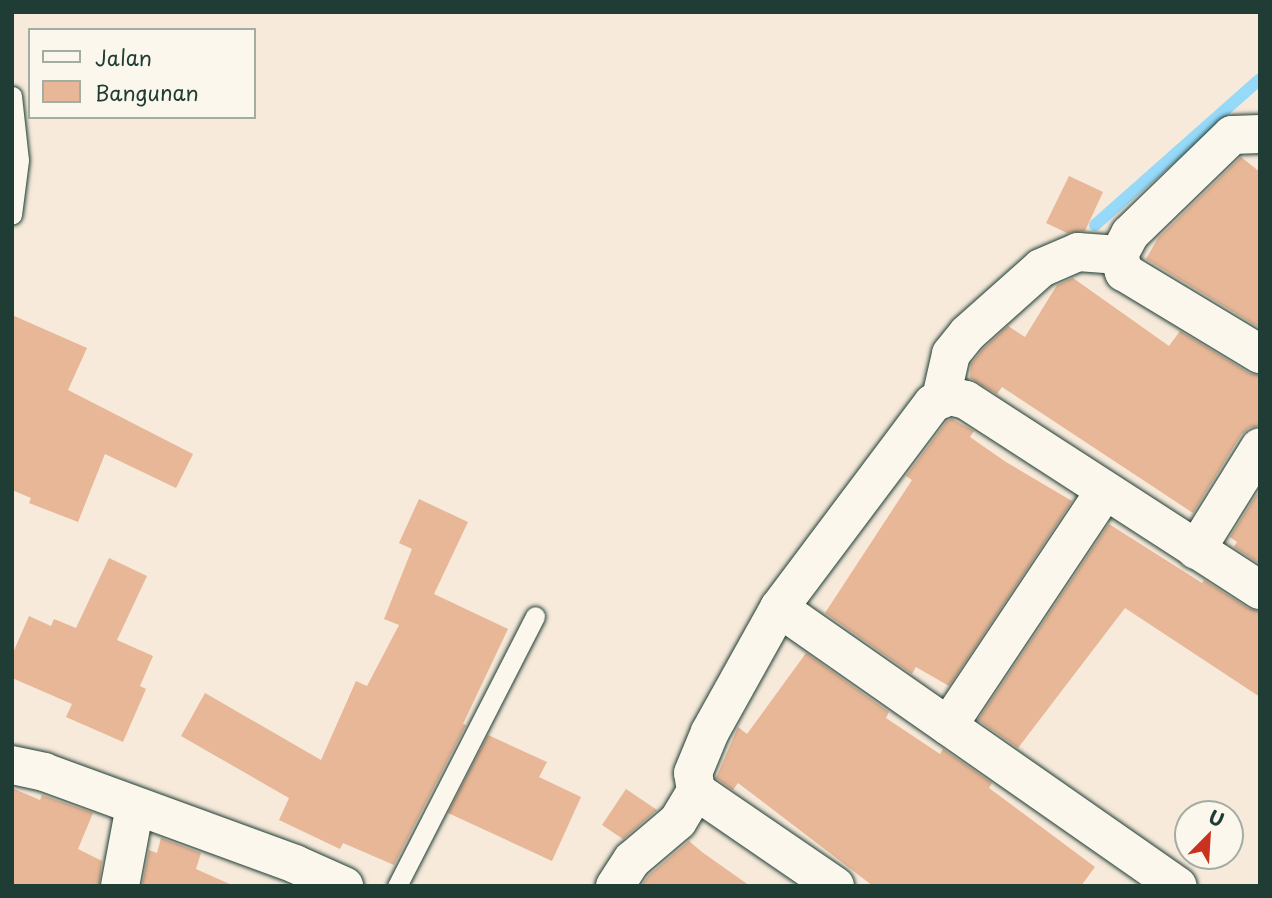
<!DOCTYPE html>
<style>
body{margin:0}
#map{position:relative;width:1272px;height:898px;overflow:hidden;background:#f7eadb;font-family:"Playpen Sans",sans-serif}
div>[style]{position:absolute}
.stream>*{height:12px;margin:-6px;padding:0 6px;transform-origin:6px;border-radius:6px;background:#97d9f9}
.building>*{inset:0;background:#e7b797}
.roads{filter:drop-shadow(0 0 2px #1f3d34) drop-shadow(0 0 2px #1f3d34)}
.service>*{height:19px;margin:-9.5px;padding:0 9.5px;transform-origin:9.5px;border-radius:9.5px;background:#fbf7ec}
.minor>*{height:38px;margin:-19px;padding:0 19px;transform-origin:19px;border-radius:19px;background:#fbf7ec}
span{translate:-50% -50%;white-space:nowrap;text-align:center;line-height:1.15;-webkit-text-stroke:5px #fbf7ec;paint-order:stroke}
.frame{position:absolute;inset:0;border:14px solid #1f3d34;pointer-events:none}
.legend{position:absolute;left:28px;top:28px;width:228px;height:91px;box-sizing:border-box;background:#fbf7ec;border:2px solid #a3ada2;margin:0;padding:9px 12px;list-style:none;font-size:21px;color:#1f3d34}
.legend li{display:flex;align-items:center;gap:14px;height:35px}
.legend b{width:35px;border:2px solid #a3ada2}
.north{position:absolute;left:1174px;top:800px;width:70px;height:70px;box-sizing:border-box;background:#fbf7ec;border:2px solid #a3ada2;border-radius:50%;rotate:24deg;font-size:19px;font-weight:700;line-height:28px;text-align:center;color:#1f3d34}
.north::after{content:'';display:block;margin:auto;width:24px;height:32px;background:#c8321e;clip-path:polygon(50% 0,100% 100%,50% 72%,0 100%)}
</style>
<div id="map">
<div class="stream">
<i style="left:1095px;top:225px;width:220px;rotate:-41.5deg"></i>
</div>
<div class="building">
<i style="clip-path:polygon(1241px 157px,1260px 172px,1260px 328px,1146px 259px,1158px 238px)"></i>
<i style="clip-path:polygon(1069px 176px,1103px 192px,1085px 231px,1067px 233px,1046px 223px)"></i>
<i style="clip-path:polygon(1073px 278px,1169px 346px,1180px 331px,1249px 373px,1260px 376px,1260px 425px,1249px 428px,1241px 435px,1193px 513px,1002px 387px,997px 394px,970px 378px,971px 364px,983px 349px,1008px 326px,1025px 337px,1057px 285px)"></i>
<i style="clip-path:polygon(12px 315px,87px 348px,68px 390px,193px 454px,176px 488px,105px 454px,78px 522px,29px 503px,31px 498px,12px 490px)"></i>
<i style="clip-path:polygon(952px 419px,974px 431px,970px 437px,1006px 462px,1072px 501px,949px 686px,916px 667px,912px 674px,825px 613px,912px 480px,906px 476px,947px 421px)"></i>
<i style="clip-path:polygon(1260px 489px,1260px 564px,1234px 547px,1237px 542px,1230px 537px)"></i>
<i style="clip-path:polygon(419px 499px,468px 522px,434px 594px,508px 629px,463px 724px,466px 725px,394px 865px,343px 843px,340px 849px,279px 820px,289px 798px,181px 736px,205px 693px,321px 760px,356px 681px,367px 686px,399px 625px,384px 619px,412px 549px,399px 543px)"></i>
<i style="clip-path:polygon(1109px 524px,1202px 583px,1204px 580px,1248px 608px,1260px 612px,1260px 697px,1125px 608px,1018px 748px,978px 720px)"></i>
<i style="clip-path:polygon(109px 558px,147px 576px,117px 640px,153px 656px,140px 686px,146px 689px,123px 742px,66px 717px,72px 704px,12px 678px,12px 655px,29px 616px,51px 626px,54px 619px,76px 628px)"></i>
<i style="clip-path:polygon(806px 653px,889px 712px,886px 718px,940px 754px,943px 749px,992px 783px,989px 788px,1095px 867px,1081px 886px,873px 886px,738px 783px,733px 790px,716px 778px,738px 727px,747px 734px)"></i>
<i style="clip-path:polygon(488px 735px,547px 762px,539px 777px,581px 797px,552px 861px,448px 813px)"></i>
<i style="clip-path:polygon(12px 788px,40px 800px,42px 795px,93px 813px,78px 849px,102px 861px,99px 886px,12px 886px)"></i>
<i style="clip-path:polygon(626px 789px,657px 810px,623px 839px,602px 825px)"></i>
<i style="clip-path:polygon(161px 838px,201px 853px,196px 869px,234px 886px,142px 886px,149px 850px,157px 853px)"></i>
<i style="clip-path:polygon(689px 841px,702px 852px,750px 886px,641px 886px,649px 875px)"></i>
</div>
<div class="roads">
<div class="service">
<i style="left:12px;top:96px;width:64px;rotate:83.8deg"></i>
<i style="left:19px;top:160px;width:55px;rotate:97.3deg"></i>
<i style="left:397px;top:886px;width:303px;rotate:-62.9deg"></i>
</div>
<div class="minor">
<i style="left:1260px;top:134px;width:28px;rotate:178deg"></i>
<i style="left:1232px;top:135px;width:142px;rotate:135.9deg"></i>
<i style="left:1130px;top:234px;width:24px;rotate:118deg"></i>
<i style="left:1119px;top:255px;width:18px;rotate:74deg"></i>
<i style="left:1124px;top:272px;width:159px;rotate:31.1deg"></i>
<i style="left:941px;top:398px;width:45px;rotate:-77.2deg"></i>
<i style="left:951px;top:354px;width:26px;rotate:-51deg"></i>
<i style="left:967px;top:334px;width:99px;rotate:-41.7deg"></i>
<i style="left:1041px;top:268px;width:40px;rotate:-23.4deg"></i>
<i style="left:1078px;top:252px;width:41px;rotate:4.2deg"></i>
<i style="left:1196px;top:550px;width:121px;rotate:-58.1deg"></i>
<i style="left:779px;top:608px;width:486px;rotate:34.9deg"></i>
<i style="left:948px;top:726px;width:281px;rotate:-56.3deg"></i>
<i style="left:12px;top:765px;width:33px;rotate:12deg"></i>
<i style="left:44px;top:772px;width:267px;rotate:20.1deg"></i>
<i style="left:295px;top:864px;width:54px;rotate:24.2deg"></i>
<i style="left:120px;top:886px;width:81px;rotate:-79.4deg"></i>
<i style="left:615px;top:886px;width:31px;rotate:-57deg"></i>
<i style="left:632px;top:860px;width:60px;rotate:-40.3deg"></i>
<i style="left:678px;top:821px;width:35px;rotate:-59deg"></i>
<i style="left:835px;top:886px;width:168px;rotate:-145.6deg"></i>
<i style="left:696px;top:791px;width:18px;rotate:-99deg"></i>
<i style="left:693px;top:773px;width:44px;rotate:-67.5deg"></i>
<i style="left:710px;top:732px;width:142px;rotate:-60.9deg"></i>
<i style="left:779px;top:608px;width:256px;rotate:-53.1deg"></i>
<i style="left:933px;top:403px;width:18px;rotate:-22deg"></i>
<i style="left:950px;top:396px;width:16px;rotate:14deg"></i>
<i style="left:966px;top:400px;width:350px;rotate:32.9deg"></i>
</div>
</div>
<div class="frame"></div>
<ul class="legend">
<li><b style="height:9px;background:#fbf7ec"></b>Jalan</li>
<li><b style="height:19px;background:#e7b797"></b>Bangunan</li>
</ul>
<div class="north">U</div>
</div>
